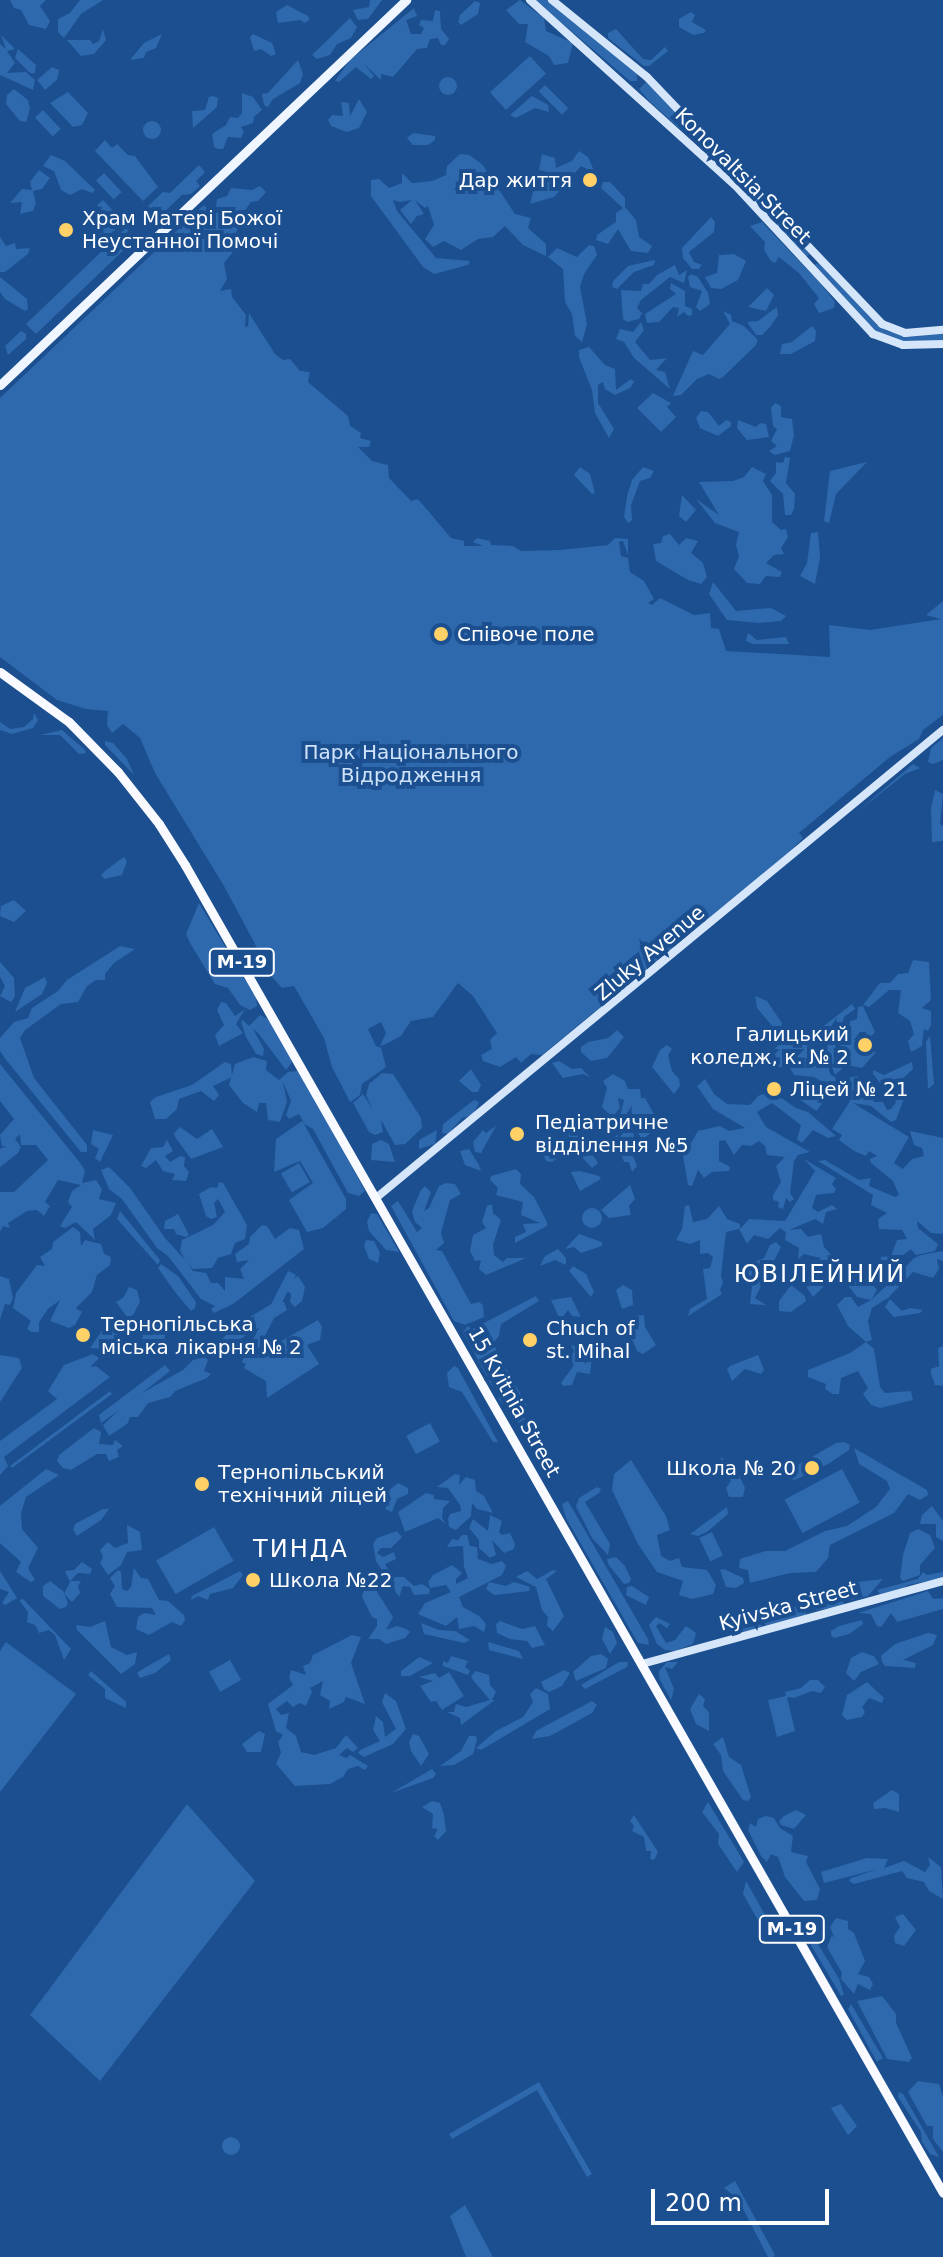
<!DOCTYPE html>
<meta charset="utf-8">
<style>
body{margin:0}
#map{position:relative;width:943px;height:2257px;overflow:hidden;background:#1b4f8f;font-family:"DejaVu Sans",sans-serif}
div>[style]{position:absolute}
.green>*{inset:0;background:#2e69ad;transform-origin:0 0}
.round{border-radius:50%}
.secondary>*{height:8px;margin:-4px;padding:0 4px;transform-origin:4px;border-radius:4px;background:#d6e6fa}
.primary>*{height:9px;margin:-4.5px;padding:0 4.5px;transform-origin:4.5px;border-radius:4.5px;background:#f0f6ff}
.trunk>*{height:9px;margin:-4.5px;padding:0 4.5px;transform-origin:4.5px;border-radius:4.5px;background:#f8faff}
.dots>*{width:22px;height:22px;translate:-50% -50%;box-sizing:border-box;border:4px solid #1b4f8f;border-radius:50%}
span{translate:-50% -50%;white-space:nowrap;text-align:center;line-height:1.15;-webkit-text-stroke:8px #1b4f8f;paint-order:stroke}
.shield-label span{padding:2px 6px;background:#1b4f8f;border:2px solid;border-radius:6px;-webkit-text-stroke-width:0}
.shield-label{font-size:18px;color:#fff;font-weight:700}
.street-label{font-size:20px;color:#fff}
.poi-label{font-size:20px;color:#fff}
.right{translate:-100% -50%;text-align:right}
.left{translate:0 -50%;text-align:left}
.park-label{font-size:20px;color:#cfe3fa}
.quarter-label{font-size:24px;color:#fff;letter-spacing:2px}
.scale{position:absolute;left:651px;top:2189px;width:178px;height:36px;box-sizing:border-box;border:4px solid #fff;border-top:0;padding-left:10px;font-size:24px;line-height:28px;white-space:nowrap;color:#fff;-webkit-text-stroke:6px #1b4f8f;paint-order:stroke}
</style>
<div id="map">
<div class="green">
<i style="clip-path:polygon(10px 0,46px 0,40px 6px,50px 21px,46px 29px,29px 25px,21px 10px,14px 8px)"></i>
<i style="clip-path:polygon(80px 0,103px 0,81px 14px,64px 38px,58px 32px,58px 19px,70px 13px)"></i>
<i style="clip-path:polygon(370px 0,382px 0,368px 19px,358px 20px,353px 10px,369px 7px)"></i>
<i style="clip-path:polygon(520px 0,544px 18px,546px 31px,573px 43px,568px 63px,554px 65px,549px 56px,525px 42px,528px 24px,519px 24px,506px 10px)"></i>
<i style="clip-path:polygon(535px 0,547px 0,580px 26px,637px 74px,637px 81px,630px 81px)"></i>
<i style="clip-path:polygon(475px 1px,480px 3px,478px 14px,461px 25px,458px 22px,460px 15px)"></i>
<i style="clip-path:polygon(287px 5px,308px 16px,310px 19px,305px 23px,300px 20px,278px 23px,276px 12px)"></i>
<i style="clip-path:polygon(414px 8px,417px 16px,406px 20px,411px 34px,421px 34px,424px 28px,419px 25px,421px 20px,433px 21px,435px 10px,440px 11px,441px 29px,449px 39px,445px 45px,441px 45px,438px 38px,430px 39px,427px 48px,417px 49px,393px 77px,381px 74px,381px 80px,363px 63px,374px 76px,371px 79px,356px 67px,339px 82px,335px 81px,350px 60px)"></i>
<i style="clip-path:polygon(691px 12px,695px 15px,692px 22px,706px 30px,704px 33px,693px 35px,679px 27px,679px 19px)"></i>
<i style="clip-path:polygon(350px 18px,357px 27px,351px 38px,337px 44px,330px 55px,317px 59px,312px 55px)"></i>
<i style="clip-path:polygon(103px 29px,106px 40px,94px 54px,81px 56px,67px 40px,90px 40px,93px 44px,99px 41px)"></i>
<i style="clip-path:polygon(616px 29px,643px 59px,651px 60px,665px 47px,668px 51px,649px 66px,644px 66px,608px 38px,608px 33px)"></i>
<i style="clip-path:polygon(162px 34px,156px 48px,146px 52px,144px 58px,130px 60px,144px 43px)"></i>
<i style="clip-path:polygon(253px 34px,272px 43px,276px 54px,271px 56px,261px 49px,254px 51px,250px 37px)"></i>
<i style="clip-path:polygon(1px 35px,15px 49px,7px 51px,15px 63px,7px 73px,26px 72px,35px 80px,33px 90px,0 75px,0 44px,6px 49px)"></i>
<i style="clip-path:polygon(18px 49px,36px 65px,35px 73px,30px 73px,15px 58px)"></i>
<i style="left:530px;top:56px;width:24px;height:54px;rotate:48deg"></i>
<i style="clip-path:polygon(298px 60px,303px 74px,300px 83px,273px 99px,268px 107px,264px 105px,262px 94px,268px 93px)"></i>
<i style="clip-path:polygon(52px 67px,59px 70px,57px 80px,45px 90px,37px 80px)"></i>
<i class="round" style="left:439px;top:77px;width:18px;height:18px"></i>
<i style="clip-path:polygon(647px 81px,735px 174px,736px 179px,649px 101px,639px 89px)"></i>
<i style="left:545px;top:85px;width:33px;height:9px;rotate:45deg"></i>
<i style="clip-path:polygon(14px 89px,28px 100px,30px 109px,26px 122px,20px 121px,6px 104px,7px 95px)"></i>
<i style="clip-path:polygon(68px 92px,88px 113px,82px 125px,73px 127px,50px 103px)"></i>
<i style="clip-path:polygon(242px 93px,253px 97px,262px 110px,254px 117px,253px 123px,241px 127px,244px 132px,241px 138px,228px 137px,223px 149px,218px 149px,214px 147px,212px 134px,226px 125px,230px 117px,238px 118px,242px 113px)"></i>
<i style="clip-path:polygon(213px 96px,218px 98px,217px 107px,193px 128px,192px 111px,205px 110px,209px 97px)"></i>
<i style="clip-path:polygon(532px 96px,548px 105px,549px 112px,535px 108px,516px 118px,510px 115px)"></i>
<i style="clip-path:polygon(359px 99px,367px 112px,359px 128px,347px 132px,331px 126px,328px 120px,332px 115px,343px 116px,341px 102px,349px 103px,350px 116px)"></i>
<i style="left:43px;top:110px;width:26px;height:11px;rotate:47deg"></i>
<i class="round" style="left:143px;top:121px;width:18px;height:18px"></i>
<i style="clip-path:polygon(413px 133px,435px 136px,435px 140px,428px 145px,413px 145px,407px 138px)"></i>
<i style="clip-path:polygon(105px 140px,112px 148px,117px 144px,128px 155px,135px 156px,158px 187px,143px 201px,95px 151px)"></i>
<i style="clip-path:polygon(579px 151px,588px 157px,595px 173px,581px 166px,554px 197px,530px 204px,533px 192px,551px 173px,539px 170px,542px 154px,555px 158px,556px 168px,572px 161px)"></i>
<i style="clip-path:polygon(460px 154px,469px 155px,482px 164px,515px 214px,531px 218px,528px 228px,546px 244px,546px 256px,523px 245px,505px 226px,493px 237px,478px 239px,461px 250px,444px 241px,433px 247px,425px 239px,434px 225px,428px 206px,425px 208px,415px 200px,424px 214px,417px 216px,411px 224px,400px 210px,412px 200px,400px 202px,393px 200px,397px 211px,436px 258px,470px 261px,468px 265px,434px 274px,423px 267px,371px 196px,371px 180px,379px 179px,389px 188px,402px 183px,402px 173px,412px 183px,432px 181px,446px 175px,447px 166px)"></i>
<i style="clip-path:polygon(51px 155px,65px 161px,95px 190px,92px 193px,82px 189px,70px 195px,61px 190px,54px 171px,43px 166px)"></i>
<i style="clip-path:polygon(199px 165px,205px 172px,196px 181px,200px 186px,191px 194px,182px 195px,159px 217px,148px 206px,163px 192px,170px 193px)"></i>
<i style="clip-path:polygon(39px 170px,50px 178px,42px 189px,33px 191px,36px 203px,33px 211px,20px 214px,22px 202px,10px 203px,22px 189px,32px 190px,30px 182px)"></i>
<i style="left:104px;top:173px;width:26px;height:11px;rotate:47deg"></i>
<i style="clip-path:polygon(603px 182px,610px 182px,625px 198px,625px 207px,636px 220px,639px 237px,652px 246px,648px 253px,631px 251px,618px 229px,608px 244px,596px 240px,597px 235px,616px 222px,616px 213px,623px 208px,601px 188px)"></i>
<i style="clip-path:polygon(260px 186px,266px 192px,258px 201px,251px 202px,241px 216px,237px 215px,237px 231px,221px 250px,233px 252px,224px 263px,227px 279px,220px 291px,231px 289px,232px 297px,246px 315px,245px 327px,248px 326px,249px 313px,275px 354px,283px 360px,290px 359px,300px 371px,310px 372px,308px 382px,348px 416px,350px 426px,361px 433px,360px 438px,371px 441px,369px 447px,358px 447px,372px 461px,388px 465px,389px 478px,411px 501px,418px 499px,451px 538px,464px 541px,464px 546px,483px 546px,473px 542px,477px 538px,490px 541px,491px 545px,513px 546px,521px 551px,560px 550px,608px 545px,615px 538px,628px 539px,628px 555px,623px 541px,619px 542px,621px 556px,628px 558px,630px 572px,644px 581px,654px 599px,648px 603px,652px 605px,660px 598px,694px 615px,710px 613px,711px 628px,719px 629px,726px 651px,830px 657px,829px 625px,870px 630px,941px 619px,926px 615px,943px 601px,943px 715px,923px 730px,919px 739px,890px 757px,799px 833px,803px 838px,787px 854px,542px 1055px,531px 1054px,521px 1063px,516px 1057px,500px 1067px,483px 1061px,481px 1055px,492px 1049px,490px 1040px,497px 1033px,473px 996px,458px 983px,433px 1017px,411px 1021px,401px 1036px,386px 1044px,380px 1046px,386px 1033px,381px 1022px,368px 1029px,376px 1046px,381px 1048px,386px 1067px,362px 1084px,360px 1095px,350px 1102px,332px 1067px,324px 1038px,294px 986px,282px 988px,273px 978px,224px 886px,155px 773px,140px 738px,123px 724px,112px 733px,107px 725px,108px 711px,86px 709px,57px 700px,0 657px,0 398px,204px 205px,212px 213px,218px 213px,221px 208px,216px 206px,217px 199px,227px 196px,231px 188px,252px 190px)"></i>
<i style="clip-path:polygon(740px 186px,749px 189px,810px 254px,806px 257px)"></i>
<i style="clip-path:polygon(103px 200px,124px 222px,89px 252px,84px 246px,106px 218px,97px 205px)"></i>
<i style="clip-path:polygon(711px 217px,715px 222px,714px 232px,689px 252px,694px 262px,702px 265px,699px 269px,692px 269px,683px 258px,682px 248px)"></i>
<i style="clip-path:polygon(762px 222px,821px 284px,835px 302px,834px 308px,819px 313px,814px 304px,819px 298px,799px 273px,779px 257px,775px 263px,771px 261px,764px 250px,765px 242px,750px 226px)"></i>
<i style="clip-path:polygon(126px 228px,129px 230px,122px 237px,132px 242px,36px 334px,26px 324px)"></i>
<i style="clip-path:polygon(0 237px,6px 246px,15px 243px,16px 249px,30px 248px,28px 254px,5px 272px,0 272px)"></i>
<i style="clip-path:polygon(589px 245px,594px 246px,597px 255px,584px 274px,580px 287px,587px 324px,582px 342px,575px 336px,572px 314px,565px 302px,563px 269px,548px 257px,557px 248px,577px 257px)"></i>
<i style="clip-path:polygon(734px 254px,746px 261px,738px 280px,721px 289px,711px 288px,705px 277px,717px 273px,719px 255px)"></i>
<i style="clip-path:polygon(655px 260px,654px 265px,634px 272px,617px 289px,612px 287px,613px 281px,628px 266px)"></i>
<i style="clip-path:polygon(819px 263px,886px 331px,907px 335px,943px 333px,943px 341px,900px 343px,875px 332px,813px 265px)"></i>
<i style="clip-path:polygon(675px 265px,679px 275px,687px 270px,684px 283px,670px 277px,641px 300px,637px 308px,642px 313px,639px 319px,627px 322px,623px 319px,621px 290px,641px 291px,643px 284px,649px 284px,657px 275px)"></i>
<i style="clip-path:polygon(691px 274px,698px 277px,708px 293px,710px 304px,700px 311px,696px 307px,702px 291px,690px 287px,688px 277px)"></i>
<i style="clip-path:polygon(0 277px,27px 299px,28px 309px,25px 311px,5px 299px,0 292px)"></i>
<i style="clip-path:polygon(671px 283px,685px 291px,685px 306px,692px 309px,692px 315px,688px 316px,684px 312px,677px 317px,679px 308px,673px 307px,659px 322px,647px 323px,645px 314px,676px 294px,670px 289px)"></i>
<i style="clip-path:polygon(767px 288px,774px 295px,766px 311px,748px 307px)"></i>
<i style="clip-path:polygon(777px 307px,778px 315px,770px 327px,762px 335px,756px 335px,747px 322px,758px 321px)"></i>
<i style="clip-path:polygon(723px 311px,731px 315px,732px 321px,744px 326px,758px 340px,756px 345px,723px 377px,719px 379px,709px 374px,697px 379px,681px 395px,673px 396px,693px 351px,703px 355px,730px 324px)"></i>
<i style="clip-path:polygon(641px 322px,644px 330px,635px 342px,650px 360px,667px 358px,656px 370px,665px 372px,670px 389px,634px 358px,624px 342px,616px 339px,620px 329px,633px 332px)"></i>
<i style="clip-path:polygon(812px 326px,816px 331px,815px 341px,791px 354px,780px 354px,782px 344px,792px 342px)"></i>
<i style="clip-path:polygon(21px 331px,26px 334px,26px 339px,8px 355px,5px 346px)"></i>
<i style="clip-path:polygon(589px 347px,605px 365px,615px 369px,616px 390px,631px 379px,634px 382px,630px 388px,615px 395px,605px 389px,603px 382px,598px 385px,598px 403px,614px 429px,609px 438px,595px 413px,592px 390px,579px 357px,579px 350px)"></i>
<i style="clip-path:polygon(653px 393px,671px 403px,667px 407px,676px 417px,661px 432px,637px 408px)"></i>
<i style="clip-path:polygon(775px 403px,781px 406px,781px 417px,792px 419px,794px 435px,790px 451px,775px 455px,769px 451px,777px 446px,771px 441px,777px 429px,773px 426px,771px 408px)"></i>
<i style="clip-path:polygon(701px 411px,708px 412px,719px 426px,726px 420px,731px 422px,731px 426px,718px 436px,700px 428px,696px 418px)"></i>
<i style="clip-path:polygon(738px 420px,756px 427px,760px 423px,766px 424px,769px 437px,747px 440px,737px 428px)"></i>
<i style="clip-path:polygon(785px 457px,790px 458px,786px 483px,795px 494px,794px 509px,791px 515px,785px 515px,783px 494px,770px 481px,776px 473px,776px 462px,783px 463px)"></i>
<i style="clip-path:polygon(867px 462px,836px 494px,829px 523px,824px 521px,830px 471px)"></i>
<i style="clip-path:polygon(580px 467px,590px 474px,595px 493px,592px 494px,574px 475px)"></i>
<i style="clip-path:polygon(643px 467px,654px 471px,650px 478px,640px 481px,631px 505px,632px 520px,628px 523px,624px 517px,627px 496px,632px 480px)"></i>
<i style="clip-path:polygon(752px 467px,766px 474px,763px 481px,772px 495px,772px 522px,781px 530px,786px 529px,788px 537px,781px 548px,784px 554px,774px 555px,766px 563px,782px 572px,780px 577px,766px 576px,760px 584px,747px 583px,734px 569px,739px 556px,736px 545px,739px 532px,715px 523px,696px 499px,719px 515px,699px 482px,733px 481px,744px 477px)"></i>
<i style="clip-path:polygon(682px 495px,696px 510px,686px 522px,679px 516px)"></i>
<i style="clip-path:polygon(818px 532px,820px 558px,815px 584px,800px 576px,807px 563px,811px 533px)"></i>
<i style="clip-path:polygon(670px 534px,679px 545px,686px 538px,698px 541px,691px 553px,703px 563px,707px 577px,701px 584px,688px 580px,656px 561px,653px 544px,661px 543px,663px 536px)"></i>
<i style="clip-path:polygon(713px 582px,736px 611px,771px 608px,786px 616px,781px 621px,759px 623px,727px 620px,709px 594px)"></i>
<i style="clip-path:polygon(748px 633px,757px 640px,786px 637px,789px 644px,753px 644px,746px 641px)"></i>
<i style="clip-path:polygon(34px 713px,38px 720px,33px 728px,12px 734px,0 730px,0 722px,10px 729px,24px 727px,33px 719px)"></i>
<i style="clip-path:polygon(62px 730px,85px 750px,86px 753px,79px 754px,60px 735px,40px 735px)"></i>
<i style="clip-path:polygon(943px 738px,943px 760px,933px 764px,928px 762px,931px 748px)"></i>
<i style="clip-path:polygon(105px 741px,113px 743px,127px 759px,134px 775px,105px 745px)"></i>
<i style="clip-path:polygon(913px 764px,920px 768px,905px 774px,856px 813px)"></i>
<i style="clip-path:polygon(935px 790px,943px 794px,940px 824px,943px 826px,943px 841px,932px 842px,931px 809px)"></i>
<i style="clip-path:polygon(124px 857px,127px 861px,122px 875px,104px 879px,101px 875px,106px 870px)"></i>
<i style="clip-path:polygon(14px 900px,26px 911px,14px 922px,0 916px,1px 906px)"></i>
<i style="clip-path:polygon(199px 903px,256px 998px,257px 1006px,250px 1010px,240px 1005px,228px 988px,215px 984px,190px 943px,186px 934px)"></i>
<i style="clip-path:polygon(120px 946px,135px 949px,114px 963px,105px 974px,105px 980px,96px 980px,87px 986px,78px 1002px,61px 1004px,25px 1030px,20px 1038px,34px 1078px,87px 1145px,87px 1152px,81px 1152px,7px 1061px,0 1051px,0 1038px,14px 1022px,28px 1018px,32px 1008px,58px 991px,67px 980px)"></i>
<i style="clip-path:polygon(913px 960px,929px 962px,931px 1000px,922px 1008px,931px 1011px,931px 1025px,928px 1031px,924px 1029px,922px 1046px,911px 1052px,908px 1041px,914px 1034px,910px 1021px,898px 1013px,901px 990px,889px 990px,869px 1007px,863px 1005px,880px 983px,890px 983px,898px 974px,908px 973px)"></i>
<i style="clip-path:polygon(0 962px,14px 978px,15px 996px,11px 1002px,0 996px,5px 986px,0 977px)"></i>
<i style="clip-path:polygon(45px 977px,47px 983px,42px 994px,15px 1012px,25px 988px)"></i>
<i style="clip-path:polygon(755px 996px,767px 1001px,796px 1044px,809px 1045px,826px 1056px,830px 1074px,837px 1079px,858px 1076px,857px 1090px,864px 1094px,875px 1088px,879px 1090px,873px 1102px,883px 1102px,887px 1110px,891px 1109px,896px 1102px,892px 1090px,907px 1090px,896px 1120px,891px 1122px,871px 1106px,853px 1103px,909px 1137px,894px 1163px,903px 1169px,912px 1159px,924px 1156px,922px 1148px,914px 1145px,910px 1131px,943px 1138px,943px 1234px,931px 1233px,917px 1221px,918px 1228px,938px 1244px,935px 1251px,916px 1255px,911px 1249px,893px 1263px,899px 1274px,914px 1258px,921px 1255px,943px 1251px,943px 1261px,937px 1259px,939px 1269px,933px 1278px,913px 1272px,888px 1298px,872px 1308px,868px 1321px,872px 1340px,866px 1342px,874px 1349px,880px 1387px,885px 1393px,911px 1391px,913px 1400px,880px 1408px,871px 1405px,863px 1394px,868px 1388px,858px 1371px,841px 1378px,839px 1394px,833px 1394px,825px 1389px,826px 1384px,808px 1377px,808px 1370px,850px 1353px,866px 1342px,848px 1326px,837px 1305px,845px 1297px,851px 1297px,858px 1307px,871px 1300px,857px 1297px,843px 1279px,828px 1281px,821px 1272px,820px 1258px,804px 1254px,798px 1259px,799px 1248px,785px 1240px,786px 1232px,780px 1228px,768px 1239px,754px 1235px,747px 1244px,739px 1229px,726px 1232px,721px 1276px,723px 1283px,720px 1290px,722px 1294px,688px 1316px,690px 1309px,707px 1299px,703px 1269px,710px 1268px,713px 1257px,708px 1253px,700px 1254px,700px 1240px,690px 1244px,676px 1240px,682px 1229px,685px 1206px,689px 1205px,693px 1222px,707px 1219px,719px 1206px,727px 1219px,740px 1224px,740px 1229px,749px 1219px,785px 1221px,815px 1171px,804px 1159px,836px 1178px,832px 1184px,836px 1189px,834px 1193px,816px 1195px,812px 1208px,818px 1212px,832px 1205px,837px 1209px,826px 1212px,823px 1224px,815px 1219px,789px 1230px,801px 1229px,808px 1237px,821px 1234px,824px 1247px,860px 1286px,868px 1272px,878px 1272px,874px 1286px,877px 1290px,871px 1300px,896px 1277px,889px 1279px,881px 1271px,881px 1257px,891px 1256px,897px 1240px,907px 1239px,902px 1230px,879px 1229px,878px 1219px,887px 1213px,871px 1205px,873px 1195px,818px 1161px,825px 1160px,859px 1180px,871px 1178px,869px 1186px,895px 1197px,899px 1195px,893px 1181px,871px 1163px,870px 1159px,877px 1156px,869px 1151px,866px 1156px,854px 1151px,839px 1140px,842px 1135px,832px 1129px,850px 1101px,847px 1096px,814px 1077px,794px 1075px,790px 1068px,778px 1067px,774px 1049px,784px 1040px,757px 1008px)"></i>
<i style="clip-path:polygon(221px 1002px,226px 1003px,235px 1016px,245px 1009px,236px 1024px,243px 1033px,219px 1046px,215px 1035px,224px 1025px,217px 1010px)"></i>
<i style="clip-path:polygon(852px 1004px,855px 1009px,844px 1017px,842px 1024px,857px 1019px,858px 1007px,863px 1006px,875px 1032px,868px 1040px,866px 1032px,860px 1032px,854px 1040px,864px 1043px,866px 1051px,876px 1052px,862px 1068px,846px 1065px,835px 1075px,824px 1045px,828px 1037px,818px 1042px,807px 1039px)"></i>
<i style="clip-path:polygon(260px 1015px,272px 1021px,290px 1053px,292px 1062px,286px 1070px,258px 1033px,253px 1029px,264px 1049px,263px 1056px,256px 1054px,246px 1037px,241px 1022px,243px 1020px,249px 1026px)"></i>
<i style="clip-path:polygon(617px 1030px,624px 1037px,607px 1058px,591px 1061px,581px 1052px,581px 1047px,588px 1042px,608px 1038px)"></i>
<i style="clip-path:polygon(930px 1036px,934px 1084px,928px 1089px,926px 1042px)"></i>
<i style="clip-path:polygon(667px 1045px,672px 1049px,668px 1055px,672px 1071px,679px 1079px,680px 1086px,674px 1094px,652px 1067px,660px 1050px)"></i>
<i style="clip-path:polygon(253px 1057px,267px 1061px,266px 1070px,279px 1080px,288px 1072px,297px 1071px,303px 1076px,365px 1191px,359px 1196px,348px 1193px,313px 1129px,304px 1124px,346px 1199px,346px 1209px,323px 1228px,307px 1232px,289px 1200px,313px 1183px,300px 1161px,274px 1172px,276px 1139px,302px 1121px,304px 1123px,299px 1114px,289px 1119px,286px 1115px,291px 1101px,283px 1082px,287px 1102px,280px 1122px,268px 1120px,266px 1103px,259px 1103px,257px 1112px,243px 1103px,229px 1085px,235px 1064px)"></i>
<i style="clip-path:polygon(559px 1061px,572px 1069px,581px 1068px,590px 1077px,583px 1074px,563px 1078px,552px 1063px)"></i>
<i style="clip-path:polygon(225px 1062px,231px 1064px,232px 1077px,213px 1086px,219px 1095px,214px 1101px,201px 1091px,179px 1099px,177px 1109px,166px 1119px,155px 1119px,150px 1102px,156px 1097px,192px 1085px)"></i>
<i style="clip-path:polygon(912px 1062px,913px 1069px,893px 1088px,884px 1088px,873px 1074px,873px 1070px,884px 1075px)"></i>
<i style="clip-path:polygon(0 1064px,81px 1164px,85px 1171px,82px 1183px,96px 1180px,102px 1189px,99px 1199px,116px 1203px,111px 1215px,93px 1229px,95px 1240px,76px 1222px,65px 1228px,60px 1226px,72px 1207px,68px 1202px,72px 1191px,81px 1185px,58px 1180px,45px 1202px,50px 1206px,44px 1216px,37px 1210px,27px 1211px,8px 1223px,10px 1228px,3px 1226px,0 1232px,0 1192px,14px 1192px,48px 1160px,36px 1145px,21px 1145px,20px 1134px,15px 1139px,21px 1147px,18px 1153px,0 1167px,0 1149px,6px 1146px,2px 1146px,0 1135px,14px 1119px,0 1101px)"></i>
<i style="clip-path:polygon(471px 1069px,481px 1085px,478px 1092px,472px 1092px,459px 1081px)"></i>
<i style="clip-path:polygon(382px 1073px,393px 1074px,421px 1118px,422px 1128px,405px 1144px,395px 1145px,381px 1120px,383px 1132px,375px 1135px,369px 1132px,353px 1103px,363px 1094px,373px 1110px,366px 1095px,369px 1084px)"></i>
<i style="clip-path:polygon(613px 1074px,625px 1081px,628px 1089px,640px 1089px,641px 1098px,645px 1098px,655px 1116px,659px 1126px,642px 1140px,632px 1122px,620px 1116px,624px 1100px,618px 1098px,620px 1108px,615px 1114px,609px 1114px,602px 1107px,607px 1088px,603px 1081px)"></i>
<i style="left:798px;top:1078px;width:34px;height:17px;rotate:34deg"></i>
<i style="clip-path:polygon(705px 1079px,714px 1094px,727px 1104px,750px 1105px,758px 1096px,771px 1091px,796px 1108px,808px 1112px,836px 1136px,828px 1138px,813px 1130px,802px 1143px,797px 1139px,801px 1125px,772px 1103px,757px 1112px,766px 1127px,810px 1152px,798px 1155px,794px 1161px,790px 1193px,794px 1199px,790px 1202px,786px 1198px,783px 1209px,778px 1207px,779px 1202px,773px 1200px,773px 1195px,781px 1182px,776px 1166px,785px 1157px,767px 1155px,765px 1146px,759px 1141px,751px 1146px,742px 1145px,734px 1155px,725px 1140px,719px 1141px,719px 1161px,730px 1167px,729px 1171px,712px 1172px,704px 1178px,698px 1170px,692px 1186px,688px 1185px,683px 1156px,698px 1131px,720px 1126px,729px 1131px,745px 1128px,713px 1109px,697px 1086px)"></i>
<i style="clip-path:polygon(474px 1100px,479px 1102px,473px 1115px,462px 1118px,448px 1134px,442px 1133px,443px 1124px)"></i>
<i style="clip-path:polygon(571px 1122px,598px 1163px,592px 1168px,577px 1152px,567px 1151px,552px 1162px,546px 1161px,543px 1154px,548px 1147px,572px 1142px,564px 1128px)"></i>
<i style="clip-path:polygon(496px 1126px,481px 1153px,475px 1152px,473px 1142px,483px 1130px,486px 1133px)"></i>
<i style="clip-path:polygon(180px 1127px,197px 1139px,212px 1129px,223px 1147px,191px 1159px,175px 1137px,174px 1133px)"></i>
<i style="clip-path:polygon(628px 1127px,632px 1128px,636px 1145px,632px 1154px,637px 1166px,632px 1172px,629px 1162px,624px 1162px,615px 1137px)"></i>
<i style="clip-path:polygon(93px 1130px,113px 1135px,100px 1162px,95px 1158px,99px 1149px,91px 1144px)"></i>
<i style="clip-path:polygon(437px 1130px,435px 1144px,419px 1149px,419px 1140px)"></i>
<i style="clip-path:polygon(167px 1140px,173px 1151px,165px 1156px,170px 1162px,180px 1156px,185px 1157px,184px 1166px,189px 1172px,186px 1181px,172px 1180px,175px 1174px,163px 1171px,156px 1160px,146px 1168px,141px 1166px,151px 1148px,163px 1147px)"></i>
<i style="clip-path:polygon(381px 1140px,389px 1144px,395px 1162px,371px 1160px,372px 1144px)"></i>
<i style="clip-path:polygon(469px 1149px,479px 1165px,481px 1171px,465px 1165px,460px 1151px)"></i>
<i style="left:299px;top:1163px;width:22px;height:21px;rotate:60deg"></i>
<i style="clip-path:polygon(109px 1167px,130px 1188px,165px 1238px,185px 1260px,180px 1251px,182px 1240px,213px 1225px,225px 1212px,218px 1199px,214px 1203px,217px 1217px,211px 1219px,206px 1216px,199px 1194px,211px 1187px,217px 1188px,219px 1182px,223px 1183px,247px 1225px,245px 1239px,235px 1243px,231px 1254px,218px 1258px,212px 1268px,193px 1269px,188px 1263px,193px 1271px,206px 1273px,211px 1283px,218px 1283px,225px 1291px,225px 1277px,244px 1279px,240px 1269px,249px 1260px,237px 1262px,235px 1254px,249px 1244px,250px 1237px,262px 1225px,267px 1226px,275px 1239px,290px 1228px,299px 1230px,304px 1249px,233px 1304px,214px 1313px,211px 1309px,215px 1306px,201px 1299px,168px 1256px,157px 1248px,122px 1199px,109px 1189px,101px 1170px)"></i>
<i style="clip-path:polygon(516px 1169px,521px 1174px,520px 1184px,534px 1197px,547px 1222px,547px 1226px,515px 1243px,515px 1237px,526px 1232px,523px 1224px,540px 1223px,521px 1215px,523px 1202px,496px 1195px,498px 1188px,490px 1180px,491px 1176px)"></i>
<i style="clip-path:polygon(580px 1171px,599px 1176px,601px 1179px,580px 1191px,571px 1172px)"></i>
<i style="clip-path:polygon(446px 1183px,455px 1184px,461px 1194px,450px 1200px,441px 1233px,444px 1243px,436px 1250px,442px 1251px,471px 1304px,479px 1302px,483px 1305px,484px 1317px,465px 1325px,454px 1321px,391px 1206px,398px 1201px,417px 1232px,422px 1228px,415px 1222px,412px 1211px,421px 1190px,425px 1186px,431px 1192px,424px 1211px,429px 1208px,439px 1186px)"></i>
<i style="clip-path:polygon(630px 1185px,635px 1199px,629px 1206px,631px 1215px,609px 1218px,601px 1210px)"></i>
<i style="clip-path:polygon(492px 1204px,493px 1213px,501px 1220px,493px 1245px,494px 1255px,503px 1262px,507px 1258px,526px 1258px,486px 1275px,479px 1269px,481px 1260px,475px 1261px,470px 1251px,473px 1235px,486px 1228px,482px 1222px,487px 1206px)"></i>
<i class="round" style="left:582px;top:1208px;width:20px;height:20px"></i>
<i style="clip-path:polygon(120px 1211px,160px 1260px,158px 1265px,117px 1219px)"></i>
<i style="clip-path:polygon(371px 1213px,377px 1214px,399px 1252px,386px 1250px,369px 1231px,367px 1222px)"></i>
<i style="clip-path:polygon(178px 1214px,189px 1235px,186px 1237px,176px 1234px,174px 1229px,164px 1229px,165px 1221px)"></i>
<i style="clip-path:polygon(73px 1227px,80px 1232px,81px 1246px,85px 1240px,101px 1244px,104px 1254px,111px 1257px,110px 1265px,97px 1275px,92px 1292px,76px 1308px,82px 1312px,75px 1325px,69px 1328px,50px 1321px,60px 1300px,48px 1309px,39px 1322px,39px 1332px,31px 1332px,27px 1329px,31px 1321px,13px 1308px,16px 1293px,37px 1265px,45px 1266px,40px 1257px,52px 1249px,53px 1242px)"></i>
<i style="clip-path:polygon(579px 1234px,602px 1242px,602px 1246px,581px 1253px,574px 1247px,565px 1249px)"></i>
<i style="clip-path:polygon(366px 1240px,374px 1241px,380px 1253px,378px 1263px,369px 1259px,364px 1246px)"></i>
<i style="clip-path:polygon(776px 1242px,781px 1247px,755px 1298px,766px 1305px,750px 1304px,752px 1287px,745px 1280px,745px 1273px,754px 1262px,764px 1258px,770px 1245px)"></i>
<i style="clip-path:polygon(558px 1249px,566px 1258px,566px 1265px,555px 1260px,540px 1266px,545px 1256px)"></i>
<i style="clip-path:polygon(161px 1264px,178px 1276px,196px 1302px,195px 1308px,191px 1311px,175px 1292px,158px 1268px)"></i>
<i style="clip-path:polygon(573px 1266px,586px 1274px,594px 1292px,591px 1297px,569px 1271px)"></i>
<i style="clip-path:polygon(815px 1269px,818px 1273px,816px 1280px,823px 1279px,827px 1283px,813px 1297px,807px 1288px,809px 1280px,796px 1276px,800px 1270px)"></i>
<i style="left:288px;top:1271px;width:9px;height:102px;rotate:27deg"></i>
<i style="clip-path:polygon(0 1276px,9px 1279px,13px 1298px,10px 1305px,5px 1304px,0 1320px)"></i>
<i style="clip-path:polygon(298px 1276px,305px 1287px,302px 1301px,295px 1307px,290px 1302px,291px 1294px,283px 1287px)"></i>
<i style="clip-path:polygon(623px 1285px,632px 1290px,633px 1305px,622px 1309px,616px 1290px)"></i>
<i style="clip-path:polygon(791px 1285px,805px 1296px,806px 1301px,791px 1312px,779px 1311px,779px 1301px)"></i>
<i style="clip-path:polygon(129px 1287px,137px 1290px,140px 1302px,133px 1315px,127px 1317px,116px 1302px,123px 1298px)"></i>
<i style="clip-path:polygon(536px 1296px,539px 1301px,501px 1324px,499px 1336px,493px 1343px,499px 1354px,493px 1357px,499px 1366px,504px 1364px,527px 1406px,522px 1408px,503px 1374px,499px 1377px,502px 1382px,492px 1386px,463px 1332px,468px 1326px,472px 1329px,480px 1325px)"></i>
<i style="clip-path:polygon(571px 1297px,581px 1317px,572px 1316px,568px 1310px,562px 1318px,567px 1325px,564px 1329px,551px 1300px)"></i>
<i style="clip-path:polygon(890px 1299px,902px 1311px,910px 1308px,923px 1310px,920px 1313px,894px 1317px,885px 1307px)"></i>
<i style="clip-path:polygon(284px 1302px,287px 1310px,224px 1349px,223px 1338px,238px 1324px,273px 1303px)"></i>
<i style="clip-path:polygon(644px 1315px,645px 1327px,656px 1345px,643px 1354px,637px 1351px,633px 1341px,625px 1339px,629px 1331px,619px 1324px,632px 1316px)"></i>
<i style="clip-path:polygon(149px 1320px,157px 1325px,176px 1325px,165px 1335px,163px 1350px,152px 1354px,142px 1343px,144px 1322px)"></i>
<i style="clip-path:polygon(318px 1320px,322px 1327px,320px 1340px,307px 1345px,319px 1364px,267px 1398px,266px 1381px,244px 1368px,247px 1361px)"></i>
<i style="clip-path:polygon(104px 1328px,121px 1334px,122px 1341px,109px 1341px,103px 1349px,90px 1348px)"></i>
<i style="clip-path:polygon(598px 1338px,602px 1341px,600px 1350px,611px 1345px,614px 1350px,602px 1353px,600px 1360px,592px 1358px,590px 1374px,577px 1372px,572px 1385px,563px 1386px,561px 1383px,574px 1365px,569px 1358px,574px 1351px,571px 1345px,585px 1349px)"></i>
<i style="clip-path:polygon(942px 1346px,943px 1347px,943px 1386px,935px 1385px,931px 1374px,931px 1369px,939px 1366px,938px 1348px)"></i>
<i style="clip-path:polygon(93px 1354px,99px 1358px,90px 1367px,96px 1366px,110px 1377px,4px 1457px,8px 1466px,0 1475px,0 1441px,57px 1399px,48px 1391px,64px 1365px)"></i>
<i style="clip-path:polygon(0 1355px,19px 1358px,22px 1368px,0 1402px)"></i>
<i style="clip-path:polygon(758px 1355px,764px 1370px,761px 1374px,745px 1369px,732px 1381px,727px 1369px,730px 1366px)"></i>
<i style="clip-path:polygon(205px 1357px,208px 1360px,204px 1371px,211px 1374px,207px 1378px,175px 1391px,170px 1397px,148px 1403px,138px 1417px,130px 1417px,128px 1423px,109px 1436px,103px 1425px,118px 1411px,101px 1423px,99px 1415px,165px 1365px,170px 1371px,142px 1393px,183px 1370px,193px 1360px)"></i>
<i style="clip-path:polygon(454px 1366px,458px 1368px,498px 1442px,493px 1442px,462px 1392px,449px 1387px,447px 1373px)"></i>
<i style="clip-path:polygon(507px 1389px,527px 1422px,521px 1426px,498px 1398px)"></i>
<i style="clip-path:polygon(110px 1391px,112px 1394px,12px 1468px,10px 1466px)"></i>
<i style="left:430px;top:1423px;width:21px;height:27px;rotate:62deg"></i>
<i style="clip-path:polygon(94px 1428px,101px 1432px,99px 1444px,113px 1445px,115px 1440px,123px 1446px,117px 1450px,119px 1457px,109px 1461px,106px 1454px,97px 1454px,71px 1470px,63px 1468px,57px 1461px,59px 1455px)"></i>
<i style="clip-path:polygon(844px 1442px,850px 1445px,849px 1450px,830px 1463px,795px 1480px,787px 1478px,789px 1470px,836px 1443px)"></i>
<i style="clip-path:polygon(854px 1448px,927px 1490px,928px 1495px,920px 1500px,908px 1494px,894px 1513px,830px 1545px,828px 1558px,816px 1572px,790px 1573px,750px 1583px,748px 1570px,739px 1568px,740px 1559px,766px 1551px,785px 1551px,825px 1531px,847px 1526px,876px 1507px,890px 1489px,887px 1481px,859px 1464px)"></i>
<i style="clip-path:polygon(721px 1457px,739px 1475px,745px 1488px,743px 1497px,729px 1497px,726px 1488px,731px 1481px,721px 1465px)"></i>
<i style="clip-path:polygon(631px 1460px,666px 1516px,670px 1530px,657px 1535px,661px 1556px,670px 1561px,679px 1558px,682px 1567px,707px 1570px,716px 1585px,713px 1594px,692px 1599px,679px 1595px,683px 1581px,657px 1572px,638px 1544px,612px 1490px,614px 1474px)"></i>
<i style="clip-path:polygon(46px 1469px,59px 1475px,26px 1497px,21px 1513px,22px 1529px,38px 1548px,28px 1568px,35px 1580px,31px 1582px,16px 1572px,21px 1562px,0 1543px,0 1506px)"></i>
<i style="left:842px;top:1469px;width:38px;height:65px;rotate:62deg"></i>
<i style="clip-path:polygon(455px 1474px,460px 1475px,459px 1485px,466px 1477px,475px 1480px,476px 1491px,484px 1496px,493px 1513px,477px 1509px,472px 1503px,471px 1516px,456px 1530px,449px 1527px,448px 1519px,450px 1514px,461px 1511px,460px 1505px,448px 1488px,437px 1487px)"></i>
<i style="clip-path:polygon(398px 1483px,408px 1488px,408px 1494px,397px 1499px,392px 1512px,385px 1509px,391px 1499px,388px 1491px)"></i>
<i style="clip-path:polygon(597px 1487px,601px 1489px,599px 1493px,585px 1502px,610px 1544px,608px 1555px,592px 1538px,576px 1506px,579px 1498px)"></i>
<i style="clip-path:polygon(426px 1493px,434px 1495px,434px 1499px,450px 1501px,443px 1508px,442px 1518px,446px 1524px,438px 1518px,405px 1532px,398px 1512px)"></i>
<i style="clip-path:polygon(568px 1501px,648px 1639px,649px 1645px,638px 1643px,566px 1518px,562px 1504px)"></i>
<i style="clip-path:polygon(932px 1506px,943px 1521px,943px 1541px,936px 1537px,936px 1524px,920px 1524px,922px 1515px)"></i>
<i style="clip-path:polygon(727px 1507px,728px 1514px,707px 1532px,698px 1536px,690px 1534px)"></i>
<i style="clip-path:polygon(103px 1509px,109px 1509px,101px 1520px,77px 1536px,73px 1530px,75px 1524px)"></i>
<i style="clip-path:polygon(490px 1515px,502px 1521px,499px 1532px,502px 1535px,510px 1533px,515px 1544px,514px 1549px,504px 1553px,492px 1540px,496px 1555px,490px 1558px,479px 1548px,479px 1540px,469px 1528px,473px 1519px,488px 1531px)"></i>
<i style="clip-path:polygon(127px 1525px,140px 1532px,142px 1550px,127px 1552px,121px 1565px,108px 1575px,100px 1563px,103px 1557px,100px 1550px,108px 1542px,115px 1548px,128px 1543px)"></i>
<i style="left:214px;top:1527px;width:39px;height:67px;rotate:60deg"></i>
<i style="clip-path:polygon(918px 1529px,930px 1535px,935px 1548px,920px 1565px,920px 1575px,903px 1581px,900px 1578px,903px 1555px,910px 1533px)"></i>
<i style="clip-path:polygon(397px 1531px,402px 1537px,391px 1548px,381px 1548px,377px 1553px,383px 1557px,394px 1552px,396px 1559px,385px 1564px,393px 1577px,404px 1577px,414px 1586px,422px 1584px,430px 1589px,429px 1594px,414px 1595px,410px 1587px,403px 1586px,399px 1597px,376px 1561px,373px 1544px,377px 1538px)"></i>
<i style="left:712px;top:1532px;width:26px;height:14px;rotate:65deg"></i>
<i style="clip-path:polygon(462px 1535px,467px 1535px,470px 1546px,477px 1547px,478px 1559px,492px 1564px,502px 1561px,506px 1566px,502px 1575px,459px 1597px,463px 1607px,479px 1616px,486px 1624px,484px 1632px,474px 1626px,459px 1629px,457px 1617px,446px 1626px,418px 1614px,425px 1603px,451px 1592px,446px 1585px,430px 1588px,428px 1582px,433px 1575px,452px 1565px,462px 1573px,456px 1579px,456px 1584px,468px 1578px,464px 1567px,463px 1546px,447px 1547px,452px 1539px,458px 1540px)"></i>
<i style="clip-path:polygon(616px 1557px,625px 1566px,631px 1579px,629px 1583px,624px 1584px,608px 1564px,607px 1559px)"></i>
<i style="clip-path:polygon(82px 1562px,92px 1569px,90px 1574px,78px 1573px,70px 1581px,81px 1581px,78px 1586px,80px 1593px,72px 1602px,64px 1594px,70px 1582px,65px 1571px,74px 1570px)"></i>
<i style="clip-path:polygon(134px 1568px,141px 1578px,148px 1579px,159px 1600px,168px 1601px,184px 1615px,185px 1620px,181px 1626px,172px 1622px,149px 1635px,136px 1629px,138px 1617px,144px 1613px,156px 1615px,152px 1608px,117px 1607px,110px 1594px,115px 1586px,110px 1578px,118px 1570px,121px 1572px,122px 1589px,127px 1591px,131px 1587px)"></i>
<i style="clip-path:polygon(724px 1569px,743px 1578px,744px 1583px,736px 1588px,726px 1587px,720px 1570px)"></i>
<i style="clip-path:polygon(553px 1570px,557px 1571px,546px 1579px,564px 1616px,553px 1631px,547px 1626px,548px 1617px,542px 1610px,536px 1587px,516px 1577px,527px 1571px,537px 1579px)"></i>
<i style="clip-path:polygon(0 1571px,17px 1598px,5px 1605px,2px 1603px,9px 1592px,0 1589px)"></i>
<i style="clip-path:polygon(240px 1571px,243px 1575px,233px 1588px,210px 1594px,208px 1600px,198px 1596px,191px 1600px,192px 1596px)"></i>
<i style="clip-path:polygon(923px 1572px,927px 1575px,943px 1572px,943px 1578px,908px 1585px,900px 1590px,880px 1594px,877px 1590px,918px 1579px)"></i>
<i style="clip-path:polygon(883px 1579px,868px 1596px,851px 1600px,848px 1592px,856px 1582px)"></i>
<i style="clip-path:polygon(50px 1581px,63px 1591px,68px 1603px,66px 1607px,60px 1609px,43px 1596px,43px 1586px)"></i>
<i style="clip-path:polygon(489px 1582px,506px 1586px,514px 1582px,530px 1587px,529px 1591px,494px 1595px,486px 1589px)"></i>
<i style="clip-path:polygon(366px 1583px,374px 1587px,393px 1617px,386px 1630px,397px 1626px,406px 1629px,410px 1632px,405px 1638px,386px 1644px,379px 1639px,368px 1639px,377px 1626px,377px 1619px,372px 1617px,362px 1597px)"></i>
<i style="clip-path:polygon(632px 1586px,649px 1597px,646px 1605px,626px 1595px,627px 1587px)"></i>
<i style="clip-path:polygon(838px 1587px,843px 1596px,844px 1605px,840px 1607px,817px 1610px,800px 1604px,799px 1600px,828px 1595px)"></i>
<i style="clip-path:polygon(928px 1591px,933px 1599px,943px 1598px,943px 1609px,897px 1622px,891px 1613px,881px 1627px,877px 1626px,871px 1614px,858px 1613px)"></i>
<i style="clip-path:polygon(23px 1599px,71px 1649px,64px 1660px,55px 1635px,49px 1630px,39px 1633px,35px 1625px,27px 1622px,28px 1612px,19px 1600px)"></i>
<i style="clip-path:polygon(786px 1606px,803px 1607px,807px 1615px,767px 1626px,764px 1623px,769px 1610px)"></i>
<i style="clip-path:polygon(738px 1612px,750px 1616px,763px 1627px,733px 1634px,729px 1630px,732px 1615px)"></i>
<i style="clip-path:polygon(656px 1617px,670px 1624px,667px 1628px,659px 1623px,656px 1626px,666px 1643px,675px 1640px,686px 1626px,696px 1633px,693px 1644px,675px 1651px,665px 1650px,657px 1644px,649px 1625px)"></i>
<i style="clip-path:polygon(862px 1620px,863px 1624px,849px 1634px,834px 1638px,831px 1635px,831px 1631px,839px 1626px)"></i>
<i style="clip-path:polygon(105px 1621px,111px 1647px,127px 1655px,137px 1652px,135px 1664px,121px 1674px,77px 1630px,76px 1625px,90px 1627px)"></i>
<i style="clip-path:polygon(500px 1621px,522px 1629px,535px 1626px,545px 1645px,532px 1648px,527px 1641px,510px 1639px,497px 1633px,496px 1624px)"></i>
<i style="clip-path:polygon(421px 1623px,439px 1630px,455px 1631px,470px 1640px,464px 1643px,424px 1634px)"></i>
<i style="clip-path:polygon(605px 1627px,613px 1632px,617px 1643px,610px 1654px,602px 1639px)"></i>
<i style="clip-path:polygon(928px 1633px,937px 1635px,933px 1645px,903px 1660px,916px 1663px,915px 1668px,885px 1666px,882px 1662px,881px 1656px,895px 1644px)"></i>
<i style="clip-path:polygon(352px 1635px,361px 1637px,351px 1663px,365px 1704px,346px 1697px,344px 1702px,329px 1709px,330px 1701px,320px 1695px,323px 1681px,310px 1688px,312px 1692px,306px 1706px,300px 1703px,293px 1707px,287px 1701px,276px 1709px,281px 1715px,289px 1713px,286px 1728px,296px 1736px,301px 1752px,314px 1755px,336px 1748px,346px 1735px,358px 1748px,353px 1752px,347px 1748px,339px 1755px,347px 1758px,350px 1755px,368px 1766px,365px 1770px,358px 1766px,348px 1769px,343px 1777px,330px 1784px,295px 1786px,276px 1764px,281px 1753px,278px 1742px,283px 1735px,276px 1731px,268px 1704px,293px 1685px,289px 1678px,291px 1670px,306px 1675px,303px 1666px,310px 1663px,313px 1655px)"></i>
<i style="clip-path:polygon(6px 1642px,76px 1694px,0 1792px,0 1651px)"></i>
<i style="clip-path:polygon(488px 1642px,519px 1651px,523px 1659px,489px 1650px)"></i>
<i style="clip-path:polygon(862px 1652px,874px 1656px,879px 1664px,861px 1672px,854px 1681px,846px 1673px,851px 1658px)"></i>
<i style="clip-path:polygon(169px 1654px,171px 1660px,155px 1673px,140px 1678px,137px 1673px,141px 1670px)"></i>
<i style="clip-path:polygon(601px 1654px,608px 1659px,606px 1668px,576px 1681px,573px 1672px,591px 1656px)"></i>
<i style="clip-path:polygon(451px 1656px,468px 1661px,465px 1667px,470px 1671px,468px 1675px,443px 1666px,443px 1661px,448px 1663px)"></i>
<i style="clip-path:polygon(419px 1657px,433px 1663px,410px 1676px,401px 1676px,401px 1671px)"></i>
<i style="left:230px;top:1660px;width:23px;height:24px;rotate:61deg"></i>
<i style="clip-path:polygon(619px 1662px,628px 1662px,627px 1667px,585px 1689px,581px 1685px)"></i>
<i style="clip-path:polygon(667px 1662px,678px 1662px,672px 1669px,665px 1667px,674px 1689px,671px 1700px,659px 1678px,659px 1671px)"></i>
<i style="clip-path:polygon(564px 1670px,570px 1673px,562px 1686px,549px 1692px,544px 1689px,541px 1682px)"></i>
<i style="clip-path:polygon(91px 1671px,126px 1702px,126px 1708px,105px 1698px,105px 1689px,88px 1675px)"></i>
<i style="clip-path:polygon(476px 1671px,489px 1675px,490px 1685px,496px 1692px,492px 1700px,495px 1700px,461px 1725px,460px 1718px,447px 1712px,454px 1712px,456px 1704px,466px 1707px,490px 1700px,473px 1680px,471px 1676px)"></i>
<i style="clip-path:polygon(449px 1672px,464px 1696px,442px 1710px,436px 1701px,431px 1702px,420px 1686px,433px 1681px,419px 1677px,435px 1673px,439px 1678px)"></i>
<i style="clip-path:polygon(810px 1680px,818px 1680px,825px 1687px,821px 1693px,812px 1691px,794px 1698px,787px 1697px,795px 1731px,777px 1737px,768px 1700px,786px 1696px,785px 1692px,801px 1688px)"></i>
<i style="clip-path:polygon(867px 1682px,884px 1698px,882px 1703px,869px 1698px,862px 1707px,865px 1712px,862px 1717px,847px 1720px,842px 1715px,847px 1695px)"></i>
<i style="clip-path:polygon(536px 1688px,548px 1694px,550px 1709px,481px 1750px,476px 1748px,496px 1731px,523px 1717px,533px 1702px,530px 1694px)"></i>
<i style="clip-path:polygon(385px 1693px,396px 1701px,406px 1729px,393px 1744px,364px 1757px,358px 1753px,360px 1750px,380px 1741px,373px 1730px,376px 1716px,383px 1722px,385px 1737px,396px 1729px,382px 1702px)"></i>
<i style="clip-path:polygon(699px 1694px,705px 1699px,703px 1706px,709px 1712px,709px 1731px,696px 1724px,690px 1709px)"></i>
<i style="clip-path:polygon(592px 1701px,597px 1705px,592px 1713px,550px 1736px,532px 1739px,536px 1731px)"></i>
<i style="clip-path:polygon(259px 1731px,265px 1734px,261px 1752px,247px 1752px,242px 1744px)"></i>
<i style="clip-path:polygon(413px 1734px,419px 1736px,429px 1754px,421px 1766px,411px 1751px,409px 1742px)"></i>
<i style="clip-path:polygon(469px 1736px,476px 1736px,477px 1740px,473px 1754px,454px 1765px,440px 1766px,461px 1751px)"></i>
<i style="clip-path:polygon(723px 1737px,729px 1757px,741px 1765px,751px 1797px,748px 1801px,743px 1800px,723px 1771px,721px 1755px,713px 1744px)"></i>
<i style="clip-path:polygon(432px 1769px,436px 1774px,433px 1778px,391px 1793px)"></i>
<i style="clip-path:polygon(892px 1790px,899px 1794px,899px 1812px,885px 1808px,874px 1809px,873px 1803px)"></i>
<i style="clip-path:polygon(432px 1801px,440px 1803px,444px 1815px,446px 1831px,438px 1840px,434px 1836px,438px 1829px,432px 1828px,433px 1814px,422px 1807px)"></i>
<i style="clip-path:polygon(708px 1802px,744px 1862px,737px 1872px,718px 1844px,719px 1834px,702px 1812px)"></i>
<i style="clip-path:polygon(187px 1804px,255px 1881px,100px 2081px,30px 2015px)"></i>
<i style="clip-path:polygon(796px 1810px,806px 1815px,794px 1829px,781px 1825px,779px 1821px,784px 1816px)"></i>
<i style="clip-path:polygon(634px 1815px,658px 1852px,654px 1860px,650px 1859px,651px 1851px,646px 1851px,644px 1837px,632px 1831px,634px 1826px,630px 1821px)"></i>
<i style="clip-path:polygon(766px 1816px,774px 1818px,780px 1828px,793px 1836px,791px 1852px,808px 1856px,806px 1862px,820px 1889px,817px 1900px,804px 1901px,785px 1877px,778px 1857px,771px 1854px,767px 1862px,761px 1856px,748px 1830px,750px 1823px,756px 1827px,758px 1819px)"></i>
<i style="clip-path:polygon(928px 1857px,941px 1867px,943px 1899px,929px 1891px,924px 1882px,907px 1878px,902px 1871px,854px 1884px,849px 1881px,851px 1878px,878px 1869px,824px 1883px,821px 1872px,867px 1858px,888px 1859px,884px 1868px,904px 1861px,925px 1872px,930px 1865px)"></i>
<i style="clip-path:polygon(746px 1881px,781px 1943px,770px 1941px,743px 1894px)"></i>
<i style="clip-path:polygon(903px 1914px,916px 1930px,904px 1946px,895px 1943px,894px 1936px,900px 1927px,895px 1917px)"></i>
<i style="clip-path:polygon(836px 1918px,848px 1921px,848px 1929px,854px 1933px,865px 1961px,858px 1974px,869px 1977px,873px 1984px,870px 1990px,858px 1984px,854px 1994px,841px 1979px,842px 1973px,827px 1947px,832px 1935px,835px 1939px,830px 1927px)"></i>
<i style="clip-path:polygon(812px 1934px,839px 1979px,844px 1995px,841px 1996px,808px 1940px)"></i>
<i style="clip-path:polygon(882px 1996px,896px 2014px,896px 2023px,912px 2058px,909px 2062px,887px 2059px,857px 2001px)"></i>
<i style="clip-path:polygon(851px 2004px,883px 2058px,877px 2062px,848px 2009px)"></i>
<i style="clip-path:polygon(918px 2081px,939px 2084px,943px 2097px,943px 2152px,933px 2139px,933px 2126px,927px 2126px,908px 2092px)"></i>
<i style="clip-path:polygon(539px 2082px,592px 2174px,587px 2177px,537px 2090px,452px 2139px,449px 2134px)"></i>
<i style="clip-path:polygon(899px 2092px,903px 2094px,939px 2157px,930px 2154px,922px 2142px,921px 2132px,898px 2097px)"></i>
<i style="clip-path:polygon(841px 2104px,857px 2126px,848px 2135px,831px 2108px)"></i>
<i class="round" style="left:222px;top:2137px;width:18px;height:18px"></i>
<i style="clip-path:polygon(735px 2181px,775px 2255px,773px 2257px,768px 2257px,738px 2199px,724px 2188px)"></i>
<i style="clip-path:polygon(465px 2205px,493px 2257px,466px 2257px,450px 2216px)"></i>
</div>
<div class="secondary">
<i style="left:530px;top:0;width:276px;rotate:42.1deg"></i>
<i style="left:735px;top:185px;width:203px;rotate:47.2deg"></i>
<i style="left:873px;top:334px;width:32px;rotate:20deg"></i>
<i style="left:903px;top:345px;width:40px;rotate:-1.4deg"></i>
<i style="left:552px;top:0;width:122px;rotate:39deg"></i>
<i style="left:647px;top:77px;width:341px;rotate:46.4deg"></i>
<i style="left:882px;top:324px;width:25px;rotate:21deg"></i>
<i style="left:905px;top:333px;width:38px;rotate:-5deg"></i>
<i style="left:376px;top:1198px;width:735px;rotate:-39.54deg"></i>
<i style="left:642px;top:1664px;width:312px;rotate:-15.4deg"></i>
</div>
<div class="primary">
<i style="left:0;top:385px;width:560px;rotate:-43.48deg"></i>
</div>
<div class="trunk">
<i style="left:0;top:672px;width:85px;rotate:35.9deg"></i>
<i style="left:69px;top:722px;width:70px;rotate:45.6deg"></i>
<i style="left:118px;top:772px;width:66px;rotate:51.7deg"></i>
<i style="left:159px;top:824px;width:49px;rotate:57.6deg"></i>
<i style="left:185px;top:865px;width:1529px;rotate:60.28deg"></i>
</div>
<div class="dots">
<i style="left:590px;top:180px;background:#ffd166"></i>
<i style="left:66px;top:230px;background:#ffd166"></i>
<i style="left:441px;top:634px;background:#ffd166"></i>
<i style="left:865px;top:1045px;background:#ffd166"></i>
<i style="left:774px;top:1089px;background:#ffd166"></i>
<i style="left:517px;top:1134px;background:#ffd166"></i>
<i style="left:83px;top:1335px;background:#ffd166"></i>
<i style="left:530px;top:1340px;background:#ffd166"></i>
<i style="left:812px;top:1468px;background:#ffd166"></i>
<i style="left:202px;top:1484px;background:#ffd166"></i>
<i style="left:253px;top:1580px;background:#ffd166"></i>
</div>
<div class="shield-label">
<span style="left:242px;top:962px">М-19</span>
<span style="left:792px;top:1929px">М-19</span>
</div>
<div class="street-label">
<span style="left:743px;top:176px;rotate:45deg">Konovaltsia Street</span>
<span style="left:650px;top:953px;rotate:-40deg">Zluky Avenue</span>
<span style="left:514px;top:1402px;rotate:61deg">15 Kvitnia Street</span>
<span style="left:788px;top:1606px;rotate:-15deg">Kyivska Street</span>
</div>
<div class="poi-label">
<span class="right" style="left:572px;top:180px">Дар життя</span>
<span class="left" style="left:82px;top:230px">Храм Матері Божої<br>Неустанної Помочі</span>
<span class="left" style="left:457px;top:634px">Співоче поле</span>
<span class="right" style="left:849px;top:1046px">Галицький<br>коледж, к. № 2</span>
<span class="left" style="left:790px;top:1089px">Ліцей № 21</span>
<span class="left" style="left:535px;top:1134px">Педіатричне<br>відділення №5</span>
<span class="left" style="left:101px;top:1336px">Тернопільська<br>міська лікарня № 2</span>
<span class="left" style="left:546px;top:1340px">Chuch of<br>st. Mihal</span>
<span class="right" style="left:796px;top:1468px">Школа № 20</span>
<span class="left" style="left:218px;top:1484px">Тернопільський<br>технічний ліцей</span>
<span class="left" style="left:269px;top:1580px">Школа №22</span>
</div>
<div class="park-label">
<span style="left:411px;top:764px">Парк Національного<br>Відродження</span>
</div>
<div class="quarter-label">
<span style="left:820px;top:1275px">ЮВІЛЕЙНИЙ</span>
<span style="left:301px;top:1550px">ТИНДА</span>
</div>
<div class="scale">200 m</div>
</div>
